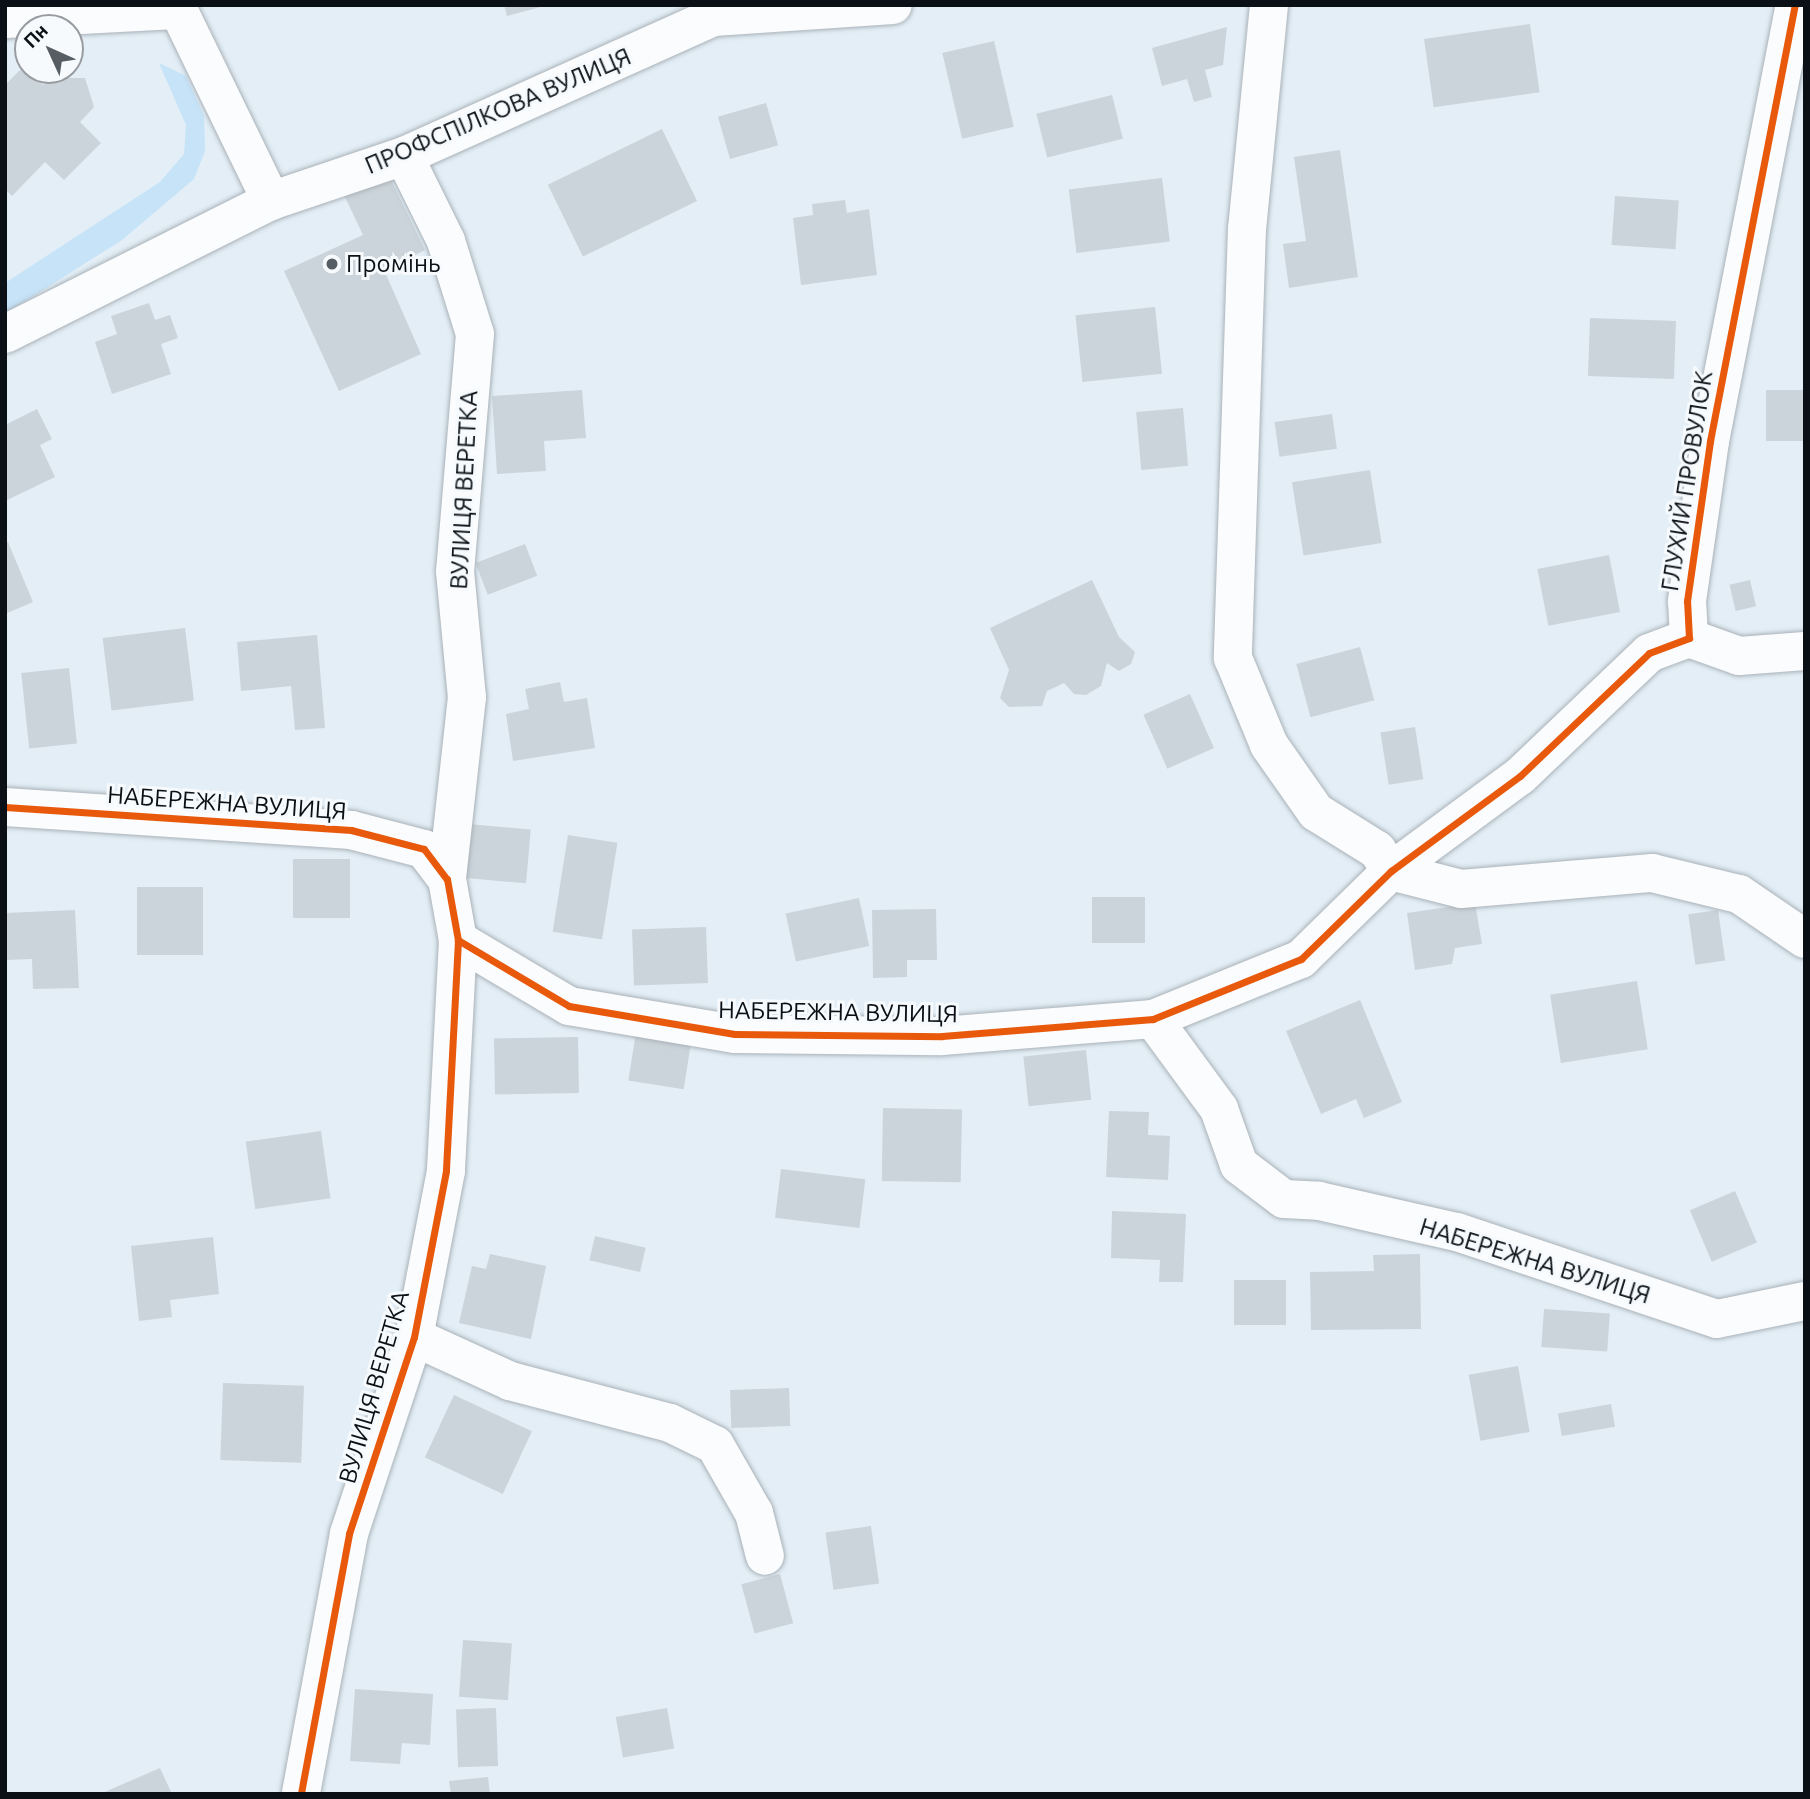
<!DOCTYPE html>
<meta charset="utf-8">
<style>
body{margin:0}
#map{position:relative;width:1810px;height:1799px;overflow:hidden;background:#e3eef6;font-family:Ubuntu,sans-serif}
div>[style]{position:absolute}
.green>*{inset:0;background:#c6e3f8}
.building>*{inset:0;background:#cbd4da;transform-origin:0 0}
.roads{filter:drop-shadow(0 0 2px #aab2b8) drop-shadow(0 0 2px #aab2b8)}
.street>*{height:38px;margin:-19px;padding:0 19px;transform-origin:19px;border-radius:19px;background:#fbfcfe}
.cycleway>*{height:7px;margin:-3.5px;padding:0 3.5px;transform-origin:3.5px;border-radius:3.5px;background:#e8590c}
.dots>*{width:19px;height:19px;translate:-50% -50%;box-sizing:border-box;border:4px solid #f6fafd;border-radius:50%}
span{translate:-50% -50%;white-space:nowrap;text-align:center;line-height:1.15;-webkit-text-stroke:6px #f6fafd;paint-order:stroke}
.street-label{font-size:24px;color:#0a1015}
.poi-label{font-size:24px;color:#0a1015}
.left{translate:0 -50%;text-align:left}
.frame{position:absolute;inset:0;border:7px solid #0a1015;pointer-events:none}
.north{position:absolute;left:14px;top:14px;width:70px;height:70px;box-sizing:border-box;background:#f6fafd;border:2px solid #989ca0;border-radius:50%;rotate:315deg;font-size:19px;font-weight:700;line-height:28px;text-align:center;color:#0a1015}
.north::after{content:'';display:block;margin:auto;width:24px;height:32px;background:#565e64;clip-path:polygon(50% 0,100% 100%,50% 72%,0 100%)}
</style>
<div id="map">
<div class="green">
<i style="clip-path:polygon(159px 63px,186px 76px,204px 116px,205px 151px,194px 179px,122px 240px,5px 314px,5px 283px,160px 182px,184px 154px,186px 125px)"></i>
</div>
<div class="building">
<i style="clip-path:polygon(504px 5px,543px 5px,544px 6px,507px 16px)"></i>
<i style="left:1530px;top:24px;width:69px;height:107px;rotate:82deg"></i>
<i style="clip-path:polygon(1227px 27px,1223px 65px,1205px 70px,1212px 97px,1194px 102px,1187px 79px,1162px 86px,1152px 48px)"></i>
<i style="left:994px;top:41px;width:88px;height:53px;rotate:77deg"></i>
<i style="clip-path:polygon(24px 66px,43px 85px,57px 71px,65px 78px,85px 78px,94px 107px,80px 122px,101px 143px,64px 180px,45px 162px,12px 196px,5px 189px,5px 85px)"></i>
<i style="left:1112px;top:95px;width:45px;height:78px;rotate:76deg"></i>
<i style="left:766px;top:103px;width:44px;height:50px;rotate:74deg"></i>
<i style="left:662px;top:129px;width:80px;height:127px;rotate:64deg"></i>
<i style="clip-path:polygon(1340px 150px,1358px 277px,1289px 288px,1283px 244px,1306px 241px,1294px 157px)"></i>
<i style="clip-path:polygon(388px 174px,425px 250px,384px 270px,421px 354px,339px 391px,284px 271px,363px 235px,344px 195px)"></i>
<i style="left:1162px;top:178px;width:64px;height:94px;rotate:83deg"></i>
<i style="left:1615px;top:196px;width:64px;height:49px;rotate:4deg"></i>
<i style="clip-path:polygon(845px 200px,847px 213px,869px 209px,877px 275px,801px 285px,793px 218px,813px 215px,812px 204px)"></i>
<i style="clip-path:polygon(149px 303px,155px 320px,170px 315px,178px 338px,161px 344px,171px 374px,112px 394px,95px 342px,117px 334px,111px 316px)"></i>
<i style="left:1155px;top:307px;width:67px;height:80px;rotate:84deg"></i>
<i style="left:1590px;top:318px;width:86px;height:58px;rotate:2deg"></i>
<i style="clip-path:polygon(582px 390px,586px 438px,544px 441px,546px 471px,497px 474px,492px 396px)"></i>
<i style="left:1805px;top:390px;width:51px;height:39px;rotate:90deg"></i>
<i style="left:1183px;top:408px;width:58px;height:47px;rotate:85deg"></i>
<i style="clip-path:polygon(37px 409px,52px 439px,40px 445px,55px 477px,5px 501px,5px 425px)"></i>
<i style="left:1332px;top:414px;width:35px;height:58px;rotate:82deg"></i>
<i style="left:1370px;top:470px;width:74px;height:79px;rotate:81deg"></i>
<i style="clip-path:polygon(8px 542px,33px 602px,5px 614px,5px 543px)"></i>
<i style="left:525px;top:544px;width:34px;height:53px;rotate:69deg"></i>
<i style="left:1609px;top:555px;width:58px;height:73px;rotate:79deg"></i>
<i style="clip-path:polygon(1092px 580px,1119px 637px,1135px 652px,1131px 664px,1119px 671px,1107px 663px,1101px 686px,1086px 695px,1074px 694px,1064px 683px,1047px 691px,1042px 706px,1009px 707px,1000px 698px,1009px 670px,990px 628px)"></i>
<i style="left:1750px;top:580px;width:27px;height:21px;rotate:77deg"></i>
<i style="left:185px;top:628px;width:73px;height:83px;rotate:83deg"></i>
<i style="clip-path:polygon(317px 635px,325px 728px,295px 730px,291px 686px,241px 691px,237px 642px)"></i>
<i style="left:1360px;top:647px;width:55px;height:66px;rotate:75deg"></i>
<i style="left:69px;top:668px;width:76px;height:48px;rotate:84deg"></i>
<i style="clip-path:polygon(560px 682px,564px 702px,587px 698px,595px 748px,513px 761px,506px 714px,529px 709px,525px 689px)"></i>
<i style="left:1190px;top:694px;width:59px;height:51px;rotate:66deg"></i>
<i style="left:1415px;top:727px;width:53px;height:35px;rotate:81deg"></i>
<i style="left:468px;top:824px;width:63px;height:54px;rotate:5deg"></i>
<i style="left:568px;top:835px;width:50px;height:98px;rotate:9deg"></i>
<i style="left:293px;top:859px;width:57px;height:59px"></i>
<i style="left:137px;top:887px;width:66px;height:68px"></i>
<i style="left:1092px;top:897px;width:53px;height:46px"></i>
<i style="left:859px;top:898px;width:49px;height:75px;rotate:78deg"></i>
<i style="clip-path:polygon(1475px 903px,1482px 944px,1455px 948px,1452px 964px,1415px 970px,1407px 913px)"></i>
<i style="clip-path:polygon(936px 909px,937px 960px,907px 960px,907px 977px,873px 978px,872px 910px)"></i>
<i style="clip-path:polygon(75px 910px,79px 988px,33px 989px,32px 959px,5px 960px,5px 913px)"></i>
<i style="left:1718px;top:910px;width:51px;height:30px;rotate:82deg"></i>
<i style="left:706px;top:927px;width:56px;height:74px;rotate:88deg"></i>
<i style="left:1637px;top:981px;width:69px;height:88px;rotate:81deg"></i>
<i style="clip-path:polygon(1360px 1000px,1402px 1102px,1364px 1118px,1356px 1099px,1321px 1114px,1286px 1031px)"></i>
<i style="left:636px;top:1032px;width:56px;height:49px;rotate:9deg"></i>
<i style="left:578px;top:1037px;width:56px;height:84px;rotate:89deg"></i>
<i style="left:1086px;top:1050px;width:50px;height:63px;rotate:84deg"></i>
<i style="left:883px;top:1108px;width:79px;height:73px;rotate:1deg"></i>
<i style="clip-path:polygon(1109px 1111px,1149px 1112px,1148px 1135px,1170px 1136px,1168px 1180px,1106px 1177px)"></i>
<i style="left:321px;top:1131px;width:68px;height:76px;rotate:82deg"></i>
<i style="left:781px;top:1169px;width:85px;height:49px;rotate:7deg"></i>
<i style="left:1735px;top:1191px;width:56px;height:49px;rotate:67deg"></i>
<i style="clip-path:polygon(1112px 1211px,1186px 1214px,1183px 1282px,1159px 1282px,1160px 1260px,1111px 1258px)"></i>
<i style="left:595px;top:1236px;width:52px;height:25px;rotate:13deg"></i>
<i style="clip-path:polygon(213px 1237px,219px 1294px,170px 1300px,172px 1317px,139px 1321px,131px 1246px)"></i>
<i style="clip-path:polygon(490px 1254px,546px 1266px,531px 1339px,459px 1323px,472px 1266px,486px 1269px)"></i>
<i style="clip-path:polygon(1420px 1254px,1421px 1329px,1311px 1330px,1310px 1272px,1374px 1271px,1373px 1255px)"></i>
<i style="left:1234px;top:1280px;width:52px;height:45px"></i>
<i style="left:1544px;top:1309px;width:66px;height:38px;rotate:4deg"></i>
<i style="left:1518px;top:1366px;width:67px;height:50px;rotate:80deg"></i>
<i style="left:223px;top:1383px;width:81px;height:77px;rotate:2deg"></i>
<i style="left:789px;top:1388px;width:38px;height:59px;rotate:88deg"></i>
<i style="left:454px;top:1395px;width:86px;height:69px;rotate:25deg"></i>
<i style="left:1611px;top:1404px;width:23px;height:54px;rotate:80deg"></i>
<i style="left:871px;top:1526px;width:58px;height:46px;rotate:82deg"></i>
<i style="left:780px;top:1574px;width:51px;height:40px;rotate:75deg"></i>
<i style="left:463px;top:1640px;width:49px;height:57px;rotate:4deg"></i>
<i style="clip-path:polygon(355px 1689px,433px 1694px,430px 1745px,402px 1743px,400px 1764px,350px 1761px)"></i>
<i style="left:496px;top:1708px;width:58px;height:40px;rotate:88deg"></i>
<i style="left:667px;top:1708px;width:41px;height:52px;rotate:80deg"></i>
<i style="clip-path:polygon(160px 1768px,172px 1794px,100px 1794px)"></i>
<i style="clip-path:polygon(488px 1777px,490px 1794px,451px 1794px,449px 1781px)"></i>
</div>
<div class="roads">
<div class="street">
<i style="left:176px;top:5px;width:218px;rotate:64.1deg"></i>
<i style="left:1269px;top:5px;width:224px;rotate:95.6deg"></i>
<i style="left:1247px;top:228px;width:430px;rotate:91.9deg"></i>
<i style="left:1233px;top:658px;width:94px;rotate:67.5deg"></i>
<i style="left:1269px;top:745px;width:82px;rotate:55deg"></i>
<i style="left:1316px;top:812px;width:72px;rotate:31.9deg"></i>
<i style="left:1377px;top:850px;width:25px;rotate:56deg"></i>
<i style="left:1391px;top:871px;width:72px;rotate:14.4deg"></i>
<i style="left:1461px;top:889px;width:192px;rotate:-4.8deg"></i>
<i style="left:1652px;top:873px;width:89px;rotate:13.6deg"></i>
<i style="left:1739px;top:894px;width:80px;rotate:34.3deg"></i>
<i style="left:5px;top:19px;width:171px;rotate:-3deg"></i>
<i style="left:404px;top:156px;width:95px;rotate:63.7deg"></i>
<i style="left:446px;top:241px;width:97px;rotate:72.7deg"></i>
<i style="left:475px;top:334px;width:238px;rotate:94.8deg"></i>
<i style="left:455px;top:571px;width:127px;rotate:84.6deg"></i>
<i style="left:467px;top:697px;width:183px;rotate:96.3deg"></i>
<i style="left:5px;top:334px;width:297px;rotate:-26.6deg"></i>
<i style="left:271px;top:201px;width:140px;rotate:-18.7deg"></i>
<i style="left:404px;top:156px;width:340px;rotate:-24.2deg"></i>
<i style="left:714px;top:17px;width:179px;rotate:-3.8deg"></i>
<i style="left:1689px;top:638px;width:53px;rotate:19.8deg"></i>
<i style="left:1739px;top:656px;width:66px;rotate:-4.3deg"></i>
<i style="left:5px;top:807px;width:347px;rotate:3.8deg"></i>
<i style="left:351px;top:830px;width:75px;rotate:14.6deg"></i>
<i style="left:424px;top:849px;width:38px;rotate:53deg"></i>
<i style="left:447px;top:879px;width:62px;rotate:79.8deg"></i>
<i style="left:458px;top:940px;width:231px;rotate:93deg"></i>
<i style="left:446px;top:1171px;width:169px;rotate:100.9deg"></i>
<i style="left:414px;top:1337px;width:207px;rotate:108.3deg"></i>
<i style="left:349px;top:1534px;width:264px;rotate:100.5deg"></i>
<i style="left:458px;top:940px;width:129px;rotate:30.7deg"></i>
<i style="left:569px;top:1006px;width:168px;rotate:9.6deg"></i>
<i style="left:735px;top:1034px;width:207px;rotate:0.6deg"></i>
<i style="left:942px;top:1036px;width:212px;rotate:-4.6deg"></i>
<i style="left:1153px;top:1019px;width:160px;rotate:-22.1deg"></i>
<i style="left:1301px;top:959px;width:126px;rotate:-44.4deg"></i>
<i style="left:1391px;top:871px;width:160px;rotate:-36.4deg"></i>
<i style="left:1520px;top:776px;width:178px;rotate:-43.6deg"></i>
<i style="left:1649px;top:653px;width:43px;rotate:-20.6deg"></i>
<i style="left:1689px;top:638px;width:37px;rotate:-93deg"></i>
<i style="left:1687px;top:601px;width:162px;rotate:-81.8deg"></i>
<i style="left:1710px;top:441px;width:444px;rotate:-79deg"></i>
<i style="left:1153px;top:1019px;width:112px;rotate:53.7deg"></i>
<i style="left:1219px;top:1109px;width:59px;rotate:70.3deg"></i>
<i style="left:1239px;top:1165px;width:56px;rotate:37.1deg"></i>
<i style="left:1284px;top:1199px;width:35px;rotate:3deg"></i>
<i style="left:1319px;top:1201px;width:141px;rotate:12.7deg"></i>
<i style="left:1457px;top:1232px;width:274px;rotate:18.5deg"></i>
<i style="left:1717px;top:1319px;width:90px;rotate:-11.6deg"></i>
<i style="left:414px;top:1337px;width:106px;rotate:24.6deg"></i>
<i style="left:510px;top:1381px;width:165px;rotate:14.7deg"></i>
<i style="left:670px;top:1423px;width:50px;rotate:26.1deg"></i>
<i style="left:715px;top:1445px;width:78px;rotate:60.2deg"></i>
<i style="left:754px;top:1513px;width:44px;rotate:75.7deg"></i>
</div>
</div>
<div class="cycleway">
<i style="left:5px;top:807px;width:347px;rotate:3.8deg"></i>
<i style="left:351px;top:830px;width:75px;rotate:14.6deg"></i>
<i style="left:424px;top:849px;width:38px;rotate:53deg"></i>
<i style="left:447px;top:879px;width:62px;rotate:79.8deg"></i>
<i style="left:458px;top:940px;width:231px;rotate:93deg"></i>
<i style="left:446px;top:1171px;width:169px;rotate:100.9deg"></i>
<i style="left:414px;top:1337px;width:207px;rotate:108.3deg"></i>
<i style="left:349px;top:1534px;width:264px;rotate:100.5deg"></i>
<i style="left:458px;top:940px;width:129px;rotate:30.7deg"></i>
<i style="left:569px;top:1006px;width:168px;rotate:9.6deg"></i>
<i style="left:735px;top:1034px;width:207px;rotate:0.6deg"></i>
<i style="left:942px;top:1036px;width:212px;rotate:-4.6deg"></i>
<i style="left:1153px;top:1019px;width:160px;rotate:-22.1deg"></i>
<i style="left:1301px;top:959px;width:126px;rotate:-44.4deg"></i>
<i style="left:1391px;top:871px;width:160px;rotate:-36.4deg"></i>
<i style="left:1520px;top:776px;width:178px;rotate:-43.6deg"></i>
<i style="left:1649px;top:653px;width:43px;rotate:-20.6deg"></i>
<i style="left:1689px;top:638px;width:37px;rotate:-93deg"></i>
<i style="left:1687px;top:601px;width:162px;rotate:-81.8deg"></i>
<i style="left:1710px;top:441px;width:444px;rotate:-79deg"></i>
</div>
<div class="dots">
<i style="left:332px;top:264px;background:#565e64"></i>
</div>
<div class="street-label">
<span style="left:498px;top:111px;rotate:-23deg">ПРОФСПІЛКОВА ВУЛИЦЯ</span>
<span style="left:1687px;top:481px;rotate:-81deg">ГЛУХИЙ ПРОВУЛОК</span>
<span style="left:464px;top:490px;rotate:-87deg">ВУЛИЦЯ ВЕРЕТКА</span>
<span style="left:227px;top:803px;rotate:4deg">НАБЕРЕЖНА ВУЛИЦЯ</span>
<span style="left:838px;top:1012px;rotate:1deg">НАБЕРЕЖНА ВУЛИЦЯ</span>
<span style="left:1535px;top:1261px;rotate:17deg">НАБЕРЕЖНА ВУЛИЦЯ</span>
<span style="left:374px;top:1387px;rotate:-74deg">ВУЛИЦЯ ВЕРЕТКА</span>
</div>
<div class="poi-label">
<span class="left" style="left:346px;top:264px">Промінь</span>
</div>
<div class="frame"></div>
<div class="north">Пн</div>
</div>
